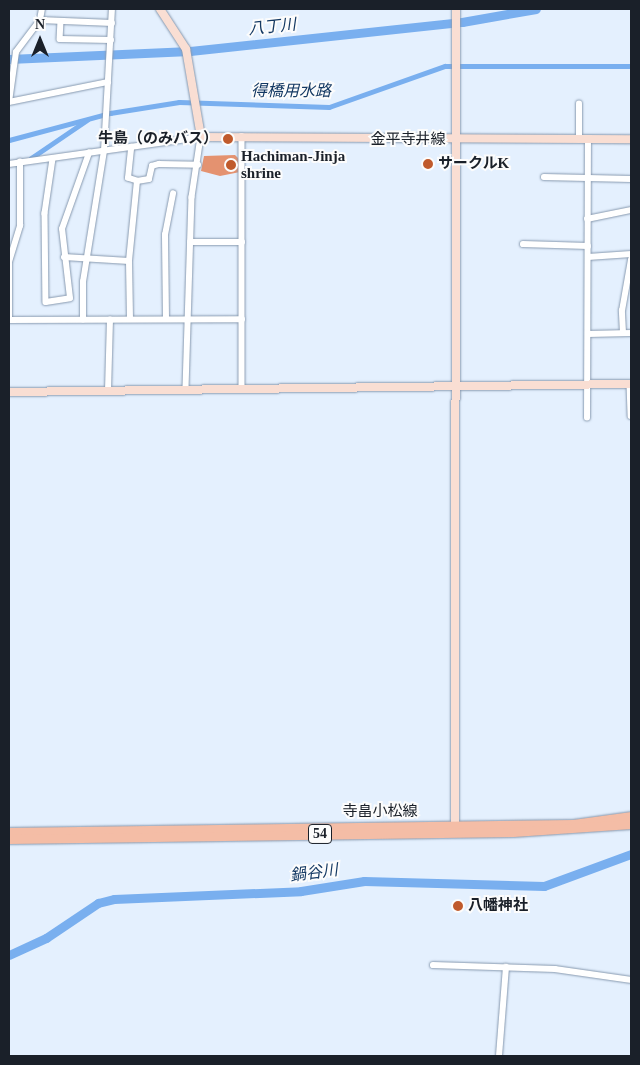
<!DOCTYPE html>
<meta charset="utf-8">
<style>
body{margin:0}
#map{position:relative;width:640px;height:1065px;overflow:hidden;background:#e4f0fe;font-family:"Times New Roman","Noto Sans JP",serif}
div>[style]{position:absolute}
.forest>*{inset:0;background:#e49270}
.canal>*{height:5px;margin:-2.5px;padding:0 2.5px;transform-origin:2.5px;border-radius:2.5px;background:#79afef}
.river>*{height:9px;margin:-4.5px;padding:0 4.5px;transform-origin:4.5px;border-radius:4.5px;background:#79afef}
.roads{filter:drop-shadow(0 0 1px #8799af) drop-shadow(0 0 1px #8799af)}
.street>*{height:5.5px;margin:-2.75px;padding:0 2.75px;transform-origin:2.75px;border-radius:2.75px;background:#fff}
.secondary>*{height:8px;margin:-4px;padding:0 4px;transform-origin:4px;border-radius:4px;background:#f9ded3}
.primary>*{height:9px;margin:-4.5px;padding:0 4.5px;transform-origin:4.5px;border-radius:4.5px;background:#f4bda6}
.dots>*{width:14px;height:14px;translate:-50% -50%;box-sizing:border-box;border:2px solid #fcfcfc;border-radius:50%}
span{translate:-50% -50%;white-space:nowrap;text-align:center;line-height:1.15;-webkit-text-stroke:4px #fcfcfc;paint-order:stroke}
.shield-label span{padding:1px 4px;background:#fcfcfc;border:1px solid;border-radius:4px;-webkit-text-stroke-width:0}
.shield-label{font-size:14px;color:#1a2029;font-weight:700}
.poi-label{font-size:15px;color:#1a2029;font-weight:700}
.right{translate:-100% -50%;text-align:right}
.left{translate:0 -50%;text-align:left}
.street-label{font-size:15px;color:#1a2029}
.water-label{font-size:16px;color:#143963;font-style:italic}
.frame{position:absolute;inset:0;border:10px solid #1a2029;pointer-events:none}
.north{position:absolute;left:15px;top:15px;width:50px;height:50px;-webkit-text-stroke:4px #fcfcfc;paint-order:stroke;rotate:0deg;font-size:14px;font-weight:700;line-height:20px;text-align:center;color:#1a2029}
.north::after{content:'';display:block;margin:auto;width:18px;height:22px;background:#1a2029;clip-path:polygon(50% 0,100% 100%,50% 72%,0 100%)}
</style>
<div id="map">
<div class="forest">
<i style="clip-path:polygon(235px 155px,241px 161px,240px 172px,220px 176px,201px 171px,204px 156px)"></i>
</div>
<div class="canal">
<i style="left:9px;top:140px;width:105px;rotate:-15deg"></i>
<i style="left:110px;top:113px;width:70px;rotate:-9.1deg"></i>
<i style="left:179px;top:102px;width:150px;rotate:1.9deg"></i>
<i style="left:329px;top:107px;width:123px;rotate:-19.5deg"></i>
<i style="left:445px;top:66px;width:186px"></i>
<i style="left:31px;top:158px;width:68px;rotate:-34.2deg"></i>
</div>
<div class="river">
<i style="left:9px;top:59px;width:181px;rotate:-2.5deg"></i>
<i style="left:190px;top:51px;width:274px;rotate:-6.1deg"></i>
<i style="left:462px;top:22px;width:75px;rotate:-10deg"></i>
<i style="left:9px;top:955px;width:41px;rotate:-24.7deg"></i>
<i style="left:46px;top:938px;width:63px;rotate:-33.9deg"></i>
<i style="left:98px;top:903px;width:16px;rotate:-14deg"></i>
<i style="left:114px;top:899px;width:187px;rotate:-2.4deg"></i>
<i style="left:301px;top:891px;width:64px;rotate:-9deg"></i>
<i style="left:364px;top:881px;width:180px;rotate:1.6deg"></i>
<i style="left:544px;top:886px;width:93px;rotate:-20.2deg"></i>
</div>
<div class="roads">
<div class="street">
<i style="left:40px;top:20px;width:72px;rotate:2.4deg"></i>
<i style="left:61px;top:21px;width:18px;rotate:93deg"></i>
<i style="left:60px;top:39px;width:51px;rotate:1.1deg"></i>
<i style="left:9px;top:102px;width:50px;rotate:-82deg"></i>
<i style="left:16px;top:52px;width:40px;rotate:-53deg"></i>
<i style="left:40px;top:20px;width:11px;rotate:-80deg"></i>
<i style="left:9px;top:102px;width:101px;rotate:-11.4deg"></i>
<i style="left:242px;top:136px;width:252px;rotate:90deg"></i>
<i style="left:579px;top:140px;width:36px;rotate:-90deg"></i>
<i style="left:53px;top:159px;width:55px;rotate:98.4deg"></i>
<i style="left:45px;top:213px;width:89px;rotate:89.4deg"></i>
<i style="left:46px;top:302px;width:24px;rotate:-9deg"></i>
<i style="left:70px;top:298px;width:69px;rotate:-96.6deg"></i>
<i style="left:62px;top:229px;width:81px;rotate:-70.4deg"></i>
<i style="left:9px;top:164px;width:194px;rotate:-8deg"></i>
<i style="left:201px;top:137px;width:61px;rotate:98.5deg"></i>
<i style="left:192px;top:197px;width:193px;rotate:91.8deg"></i>
<i style="left:544px;top:177px;width:87px;rotate:1.3deg"></i>
<i style="left:137px;top:181px;width:12px;rotate:-9deg"></i>
<i style="left:149px;top:179px;width:13px;rotate:-77deg"></i>
<i style="left:152px;top:166px;width:7px;rotate:-16deg"></i>
<i style="left:159px;top:164px;width:39px;rotate:1deg"></i>
<i style="left:587px;top:219px;width:45px;rotate:-11.6deg"></i>
<i style="left:190px;top:242px;width:52px"></i>
<i style="left:523px;top:244px;width:65px;rotate:1.8deg"></i>
<i style="left:64px;top:257px;width:65px;rotate:3.5deg"></i>
<i style="left:588px;top:257px;width:43px;rotate:-4deg"></i>
<i style="left:130px;top:319px;width:58px;rotate:-91deg"></i>
<i style="left:129px;top:261px;width:80px;rotate:-84.3deg"></i>
<i style="left:137px;top:181px;width:9px;rotate:-162deg"></i>
<i style="left:128px;top:178px;width:31px;rotate:-84deg"></i>
<i style="left:166px;top:319px;width:84px;rotate:-90.7deg"></i>
<i style="left:165px;top:235px;width:42px;rotate:-79deg"></i>
<i style="left:9px;top:320px;width:233px;rotate:-0.2deg"></i>
<i style="left:9px;top:320px;width:58px;rotate:-90deg"></i>
<i style="left:9px;top:262px;width:38px;rotate:-73deg"></i>
<i style="left:20px;top:226px;width:64px;rotate:-90deg"></i>
<i style="left:83px;top:320px;width:38px;rotate:-90deg"></i>
<i style="left:83px;top:282px;width:133px;rotate:-80.9deg"></i>
<i style="left:104px;top:151px;width:142px;rotate:-86.8deg"></i>
<i style="left:623px;top:333px;width:22px;rotate:-93deg"></i>
<i style="left:622px;top:311px;width:52px;rotate:-80deg"></i>
<i style="left:588px;top:334px;width:43px;rotate:-1.3deg"></i>
<i style="left:630px;top:384px;width:32px;rotate:88deg"></i>
<i style="left:108px;top:391px;width:71px;rotate:-88.4deg"></i>
<i style="left:587px;top:418px;width:278px;rotate:-89.8deg"></i>
<i style="left:433px;top:965px;width:122px;rotate:1.9deg"></i>
<i style="left:555px;top:969px;width:77px;rotate:8.2deg"></i>
<i style="left:499px;top:1056px;width:89px;rotate:-85.5deg"></i>
</div>
<div class="secondary">
<i style="left:160px;top:9px;width:48px;rotate:57deg"></i>
<i style="left:186px;top:49px;width:89px;rotate:80.3deg"></i>
<i style="left:201px;top:137px;width:430px;rotate:0.3deg"></i>
<i style="left:9px;top:392px;width:622px;rotate:-0.74deg"></i>
<i style="left:455px;top:830px;width:821px;rotate:-89.93deg"></i>
</div>
<div class="primary">
<i style="left:9px;top:832px;width:564px;rotate:-0.81deg"></i>
<i style="left:573px;top:824px;width:59px;rotate:-7.9deg"></i>
<i style="left:9px;top:839px;width:504px;rotate:-0.8deg"></i>
<i style="left:513px;top:832px;width:118px;rotate:-3.9deg"></i>
</div>
</div>
<div class="dots">
<i style="left:228px;top:139px;background:#c05a2c"></i>
<i style="left:428px;top:164px;background:#c05a2c"></i>
<i style="left:231px;top:165px;background:#c05a2c"></i>
<i style="left:458px;top:906px;background:#c05a2c"></i>
</div>
<div class="shield-label">
<span style="left:320px;top:834px">54</span>
</div>
<div class="poi-label">
<span class="right" style="left:218px;top:139px">牛島（のみバス）</span>
<span class="left" style="left:241px;top:165px">Hachiman-Jinja<br>shrine</span>
<span class="left" style="left:438px;top:164px">サークルK</span>
<span class="left" style="left:468px;top:906px">八幡神社</span>
</div>
<div class="street-label">
<span style="left:408px;top:140px">金平寺井線</span>
<span style="left:380px;top:812px">寺畠小松線</span>
</div>
<div class="water-label">
<span style="left:272px;top:27px;rotate:-6deg">八丁川</span>
<span style="left:291px;top:91px">得橋用水路</span>
<span style="left:314px;top:873px;rotate:-7deg">鍋谷川</span>
</div>
<div class="frame"></div>
<div class="north">N</div>
</div>
